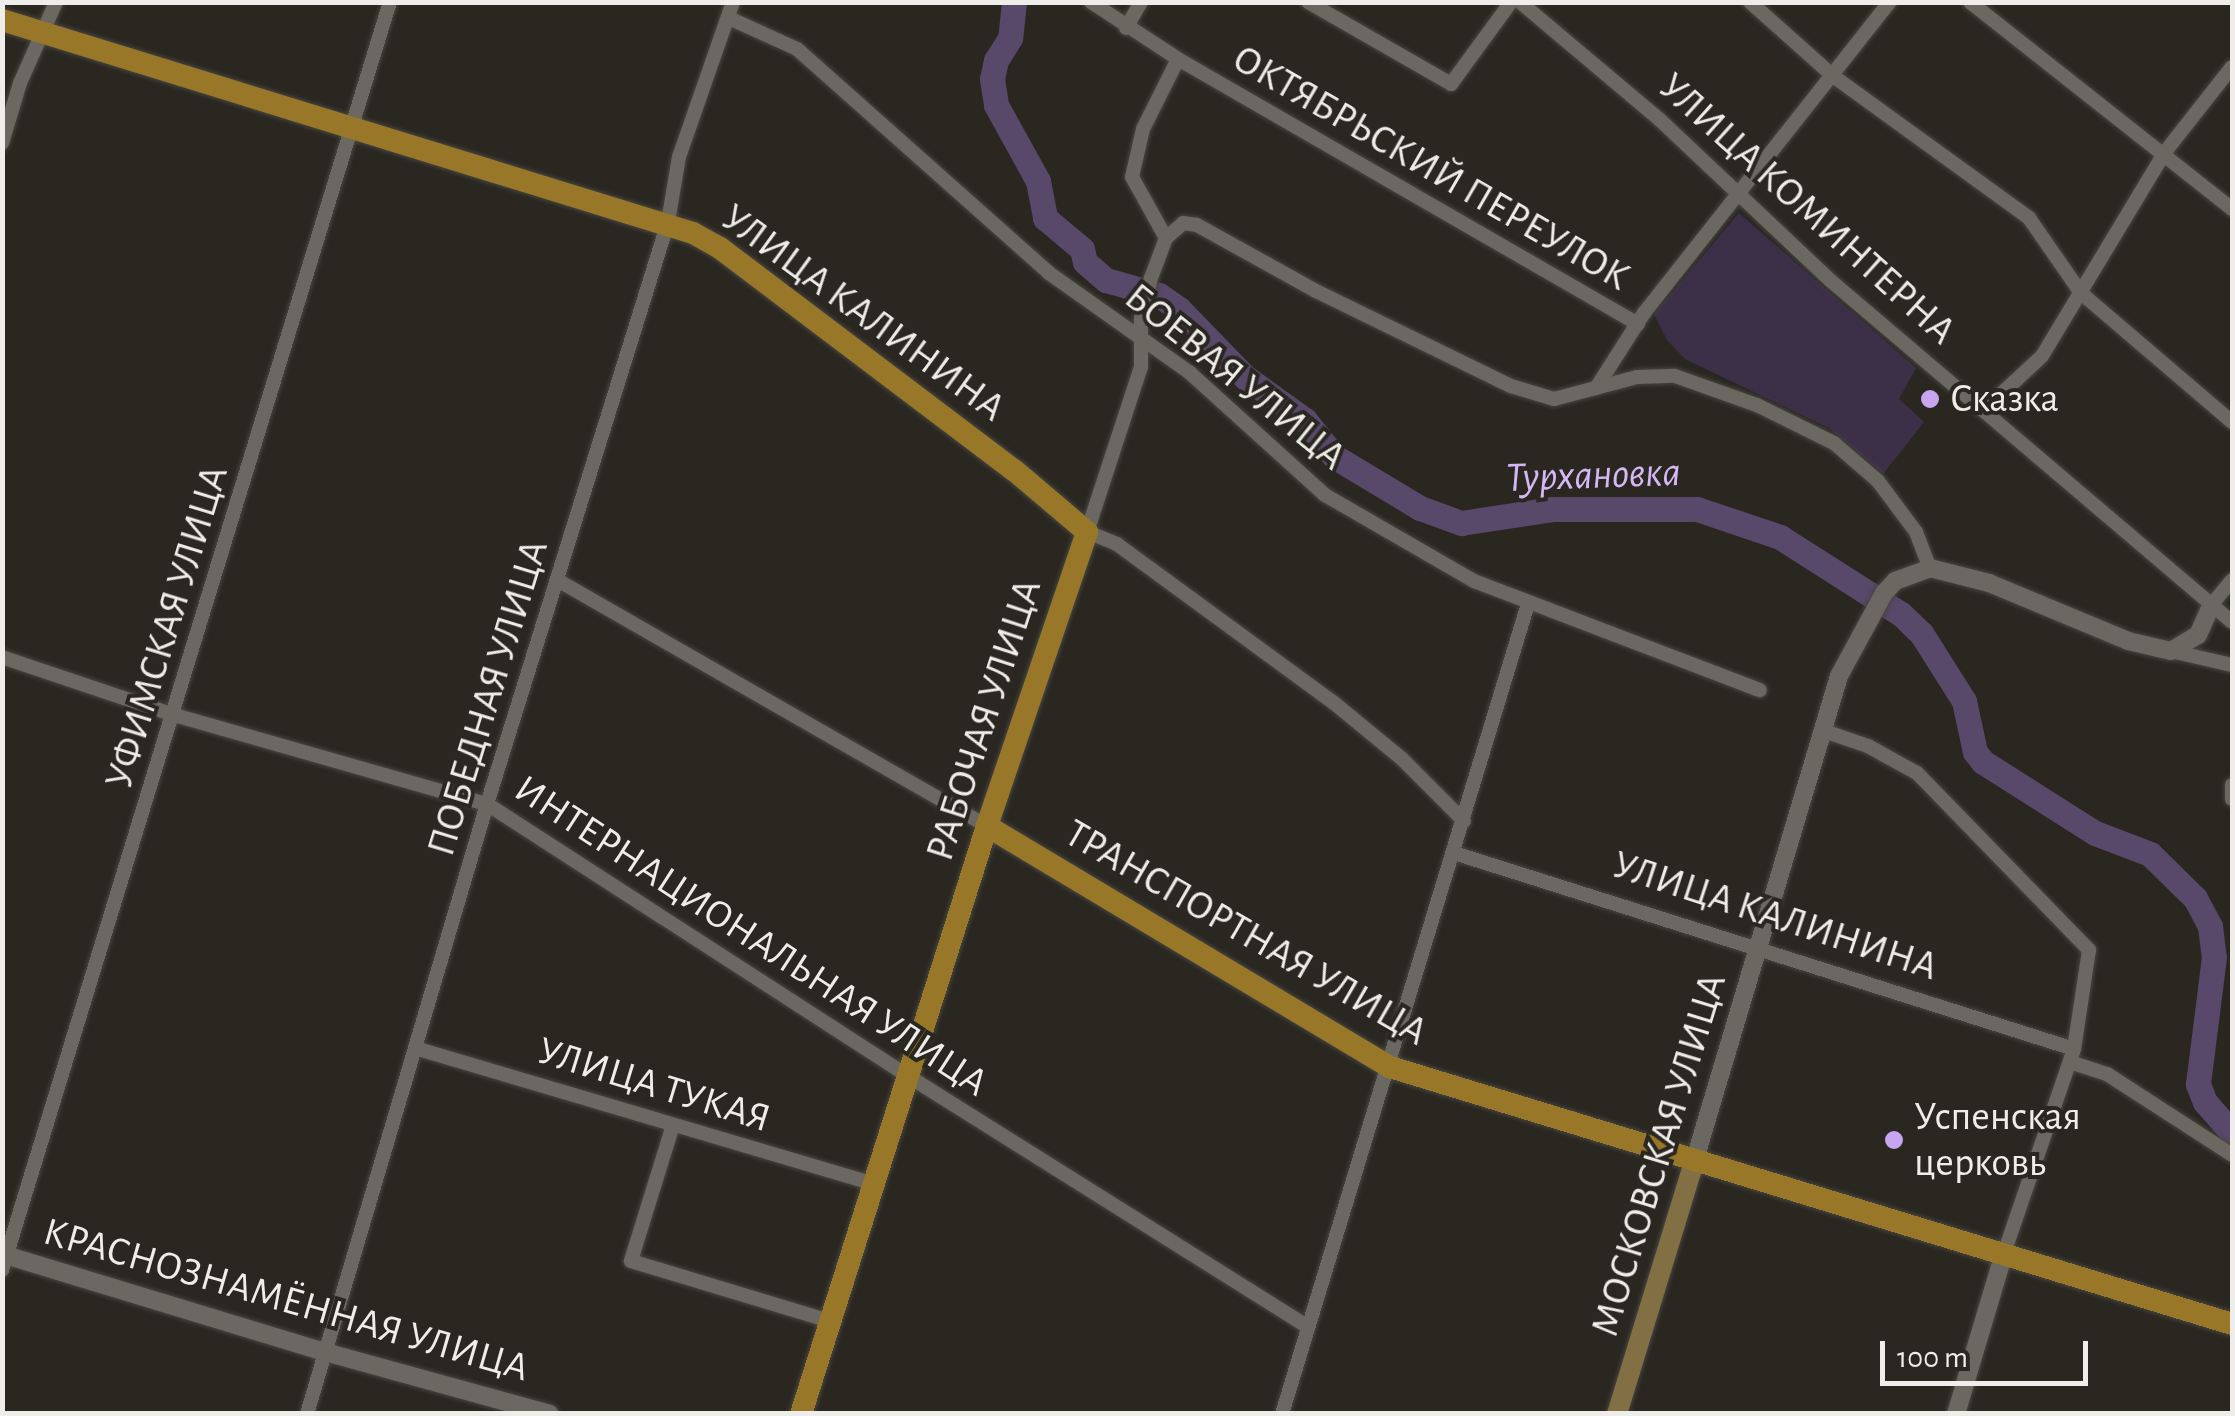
<!DOCTYPE html>
<meta charset="utf-8">
<style>
body{margin:0}
#map{position:relative;width:2235px;height:1416px;overflow:hidden;background:#2a2721;font-family:"Alegreya Sans",sans-serif}
div>[style]{position:absolute}
.green>*{inset:0;background:#3c3049}
.river>*{height:25px;margin:-12.5px;padding:0 12.5px;transform-origin:12.5px;border-radius:12.5px;background:#58486a}
.roads{filter:drop-shadow(0 0 2px #474540) drop-shadow(0 0 2px #474540)}
.minor>*{height:14px;margin:-7px;padding:0 7px;transform-origin:7px;border-radius:7px;background:#6b6761}
.tertiary>*{height:18px;margin:-9px;padding:0 9px;transform-origin:9px;border-radius:9px;background:#6b6761}
.secondary>*{height:20px;margin:-10px;padding:0 10px;transform-origin:10px;border-radius:10px;background:#827044}
.primary>*{height:22px;margin:-11px;padding:0 11px;transform-origin:11px;border-radius:11px;background:#987828}
.dots>*{width:28px;height:28px;translate:-50% -50%;box-sizing:border-box;border:5px solid #2a2721;border-radius:50%}
span{translate:-50% -50%;white-space:nowrap;text-align:center;line-height:1.15;-webkit-text-stroke:8px #2a2721;paint-order:stroke}
.street-label{font-size:40px;color:#efede9}
.poi-label{font-size:40px;color:#efede9}
.left{translate:0 -50%;text-align:left}
.water-label{font-size:42px;color:#d4b7f4;font-style:italic}
.frame{position:absolute;inset:0;border:5px solid #efede9;pointer-events:none}
.scale{position:absolute;left:1880px;top:1341px;width:208px;height:45px;box-sizing:border-box;border:5px solid #efede9;border-top:0;padding-left:12px;font-size:30px;line-height:35px;white-space:nowrap;color:#efede9;-webkit-text-stroke:8px #2a2721;paint-order:stroke}
</style>
<div id="map">
<div class="green">
<i style="clip-path:polygon(1739px 213px,1916px 368px,1899px 399px,1924px 422px,1883px 474px,1829px 428px,1685px 359px,1667px 340px,1654px 314px)"></i>
</div>
<div class="river">
<i style="left:1014px;top:2px;width:36px;rotate:96deg"></i>
<i style="left:1010px;top:38px;width:26px;rotate:122deg"></i>
<i style="left:996px;top:60px;width:19px;rotate:102deg"></i>
<i style="left:992px;top:79px;width:26px;rotate:81deg"></i>
<i style="left:996px;top:105px;width:87px;rotate:61.1deg"></i>
<i style="left:1038px;top:181px;width:38px;rotate:79deg"></i>
<i style="left:1045px;top:218px;width:48px;rotate:40deg"></i>
<i style="left:1082px;top:249px;width:13px;rotate:77deg"></i>
<i style="left:1085px;top:262px;width:28px;rotate:41deg"></i>
<i style="left:1106px;top:280px;width:55px;rotate:15.8deg"></i>
<i style="left:1159px;top:295px;width:24px;rotate:35deg"></i>
<i style="left:1179px;top:309px;width:95px;rotate:45.9deg"></i>
<i style="left:1245px;top:377px;width:74px;rotate:35.6deg"></i>
<i style="left:1305px;top:420px;width:48px;rotate:51deg"></i>
<i style="left:1335px;top:457px;width:99px;rotate:31deg"></i>
<i style="left:1420px;top:508px;width:44px;rotate:20.1deg"></i>
<i style="left:1461px;top:523px;width:92px;rotate:-8.7deg"></i>
<i style="left:1552px;top:509px;width:145px"></i>
<i style="left:1697px;top:509px;width:88px;rotate:18.6deg"></i>
<i style="left:1780px;top:537px;width:143px;rotate:32.5deg"></i>
<i style="left:1901px;top:614px;width:28px;rotate:44deg"></i>
<i style="left:1921px;top:633px;width:80px;rotate:57.7deg"></i>
<i style="left:1964px;top:701px;width:52px;rotate:77.8deg"></i>
<i style="left:1975px;top:752px;width:13px;rotate:51deg"></i>
<i style="left:1983px;top:762px;width:133px;rotate:32.4deg"></i>
<i style="left:2095px;top:833px;width:59px;rotate:20.9deg"></i>
<i style="left:2150px;top:854px;width:63px;rotate:44.4deg"></i>
<i style="left:2195px;top:898px;width:32px;rotate:62deg"></i>
<i style="left:2210px;top:926px;width:31px;rotate:83deg"></i>
<i style="left:2214px;top:957px;width:128px;rotate:97.2deg"></i>
<i style="left:2198px;top:1084px;width:19px;rotate:69deg"></i>
<i style="left:2205px;top:1102px;width:41px;rotate:48.9deg"></i>
</div>
<div class="roads">
<div class="minor">
<i style="left:1091px;top:2px;width:104px;rotate:33.2deg"></i>
<i style="left:1178px;top:59px;width:531px;rotate:29.95deg"></i>
<i style="left:1308px;top:2px;width:165px;rotate:29.8deg"></i>
<i style="left:1451px;top:84px;width:102px;rotate:-53.8deg"></i>
<i style="left:1520px;top:2px;width:183px;rotate:40.1deg"></i>
<i style="left:1660px;top:120px;width:235px;rotate:43.3deg"></i>
<i style="left:1831px;top:281px;width:526px;rotate:40.38deg"></i>
<i style="left:1750px;top:2px;width:111px;rotate:41.7deg"></i>
<i style="left:1833px;top:76px;width:242px;rotate:35.9deg"></i>
<i style="left:2029px;top:218px;width:91px;rotate:55.3deg"></i>
<i style="left:2081px;top:293px;width:199px;rotate:40.5deg"></i>
<i style="left:1970px;top:2px;width:334px;rotate:38.3deg"></i>
<i style="left:729px;top:18px;width:75px;rotate:24.5deg"></i>
<i style="left:797px;top:49px;width:337px;rotate:41.6deg"></i>
<i style="left:1049px;top:273px;width:173px;rotate:35.3deg"></i>
<i style="left:1190px;top:373px;width:182px;rotate:42.1deg"></i>
<i style="left:1325px;top:495px;width:172px;rotate:30deg"></i>
<i style="left:1474px;top:581px;width:306px;rotate:20.9deg"></i>
<i style="left:1126px;top:28px;width:30px;rotate:-60deg"></i>
<i style="left:2px;top:143px;width:63px;rotate:-73.3deg"></i>
<i style="left:20px;top:83px;width:89px;rotate:-66deg"></i>
<i style="left:1166px;top:238px;width:70px;rotate:-119.1deg"></i>
<i style="left:1132px;top:177px;width:49px;rotate:-77.1deg"></i>
<i style="left:1143px;top:129px;width:78px;rotate:-63.4deg"></i>
<i style="left:1596px;top:388px;width:89px;rotate:-57.4deg"></i>
<i style="left:1644px;top:313px;width:397px;rotate:-51.7deg"></i>
<i style="left:1986px;top:408px;width:76px;rotate:-42.9deg"></i>
<i style="left:2042px;top:356px;width:238px;rotate:-58.9deg"></i>
<i style="left:2165px;top:152px;width:108px;rotate:-51.8deg"></i>
<i style="left:559px;top:581px;width:493px;rotate:29.8deg"></i>
<i style="left:2212px;top:604px;width:31px;rotate:-50deg"></i>
<i style="left:2171px;top:651px;width:63px;rotate:12.9deg"></i>
<i style="left:2px;top:657px;width:182px;rotate:18.6deg"></i>
<i style="left:174px;top:715px;width:325px;rotate:15.9deg"></i>
<i style="left:487px;top:804px;width:501px;rotate:32.87deg"></i>
<i style="left:908px;top:1076px;width:471px;rotate:32.1deg"></i>
<i style="left:1821px;top:730px;width:50px;rotate:18.8deg"></i>
<i style="left:1868px;top:746px;width:56px;rotate:28.9deg"></i>
<i style="left:1917px;top:773px;width:247px;rotate:45.8deg"></i>
<i style="left:2089px;top:950px;width:100px;rotate:98.6deg"></i>
<i style="left:2074px;top:1049px;width:216px;rotate:108.9deg"></i>
<i style="left:2232px;top:785px;width:14px;rotate:90deg"></i>
<i style="left:1464px;top:821px;width:89px;rotate:-135deg"></i>
<i style="left:1401px;top:758px;width:87px;rotate:-140.6deg"></i>
<i style="left:1334px;top:703px;width:269px;rotate:-143.8deg"></i>
<i style="left:1117px;top:544px;width:32px;rotate:-158deg"></i>
<i style="left:1087px;top:532px;width:174px;rotate:-71.9deg"></i>
<i style="left:1141px;top:367px;width:48px;rotate:-90deg"></i>
<i style="left:1141px;top:319px;width:42px;rotate:-76.3deg"></i>
<i style="left:1151px;top:278px;width:43px;rotate:-69.4deg"></i>
<i style="left:1166px;top:238px;width:23px;rotate:-41deg"></i>
<i style="left:1183px;top:223px;width:14px;rotate:8deg"></i>
<i style="left:1197px;top:225px;width:136px;rotate:29deg"></i>
<i style="left:1316px;top:291px;width:217px;rotate:26deg"></i>
<i style="left:1511px;top:386px;width:45px;rotate:16.8deg"></i>
<i style="left:1554px;top:399px;width:86px;rotate:-14.8deg"></i>
<i style="left:1637px;top:377px;width:38px;rotate:-2deg"></i>
<i style="left:1675px;top:376px;width:87px;rotate:19.5deg"></i>
<i style="left:1757px;top:405px;width:86px;rotate:26.3deg"></i>
<i style="left:1834px;top:443px;width:58px;rotate:40.8deg"></i>
<i style="left:1878px;top:481px;width:64px;rotate:53.3deg"></i>
<i style="left:1916px;top:532px;width:39px;rotate:69deg"></i>
<i style="left:1454px;top:853px;width:650px;rotate:17.54deg"></i>
<i style="left:415px;top:1048px;width:479px;rotate:16.5deg"></i>
<i style="left:2070px;top:1062px;width:39px;rotate:18deg"></i>
<i style="left:2107px;top:1074px;width:149px;rotate:32.9deg"></i>
<i style="left:673px;top:1125px;width:142px;rotate:107.2deg"></i>
<i style="left:631px;top:1261px;width:208px;rotate:16.8deg"></i>
<i style="left:2px;top:1270px;width:1326px;rotate:-72.99deg"></i>
<i style="left:307px;top:1414px;width:636px;rotate:-73.56deg"></i>
<i style="left:487px;top:804px;width:609px;rotate:-72.72deg"></i>
<i style="left:668px;top:222px;width:66px;rotate:-80.4deg"></i>
<i style="left:679px;top:157px;width:164px;rotate:-70.8deg"></i>
<i style="left:1282px;top:1414px;width:847px;rotate:-73.11deg"></i>
</div>
<div class="tertiary">
<i style="left:1695px;top:1159px;width:504px;rotate:-73.4deg"></i>
<i style="left:1839px;top:676px;width:94px;rotate:-61.5deg"></i>
<i style="left:1884px;top:593px;width:16px;rotate:-47deg"></i>
<i style="left:1895px;top:581px;width:37px;rotate:-20deg"></i>
<i style="left:1930px;top:568px;width:61px;rotate:14.3deg"></i>
<i style="left:1989px;top:583px;width:151px;rotate:22.6deg"></i>
<i style="left:2128px;top:641px;width:44px;rotate:13.1deg"></i>
<i style="left:2171px;top:651px;width:31px;rotate:-31deg"></i>
<i style="left:2198px;top:635px;width:34px;rotate:-66deg"></i>
<i style="left:2px;top:1254px;width:338px;rotate:16.9deg"></i>
<i style="left:325px;top:1352px;width:233px;rotate:15.4deg"></i>
<i style="left:1956px;top:1414px;width:168px;rotate:-73.4deg"></i>
</div>
<div class="secondary">
<i style="left:1617px;top:1414px;width:267px;rotate:-73deg"></i>
</div>
<div class="primary">
<i style="left:2px;top:20px;width:723px;rotate:17.13deg"></i>
<i style="left:693px;top:233px;width:31px;rotate:29deg"></i>
<i style="left:720px;top:248px;width:368px;rotate:37.1deg"></i>
<i style="left:1014px;top:470px;width:96px;rotate:40.3deg"></i>
<i style="left:1087px;top:532px;width:311px;rotate:108.8deg"></i>
<i style="left:987px;top:826px;width:617px;rotate:107.55deg"></i>
<i style="left:987px;top:826px;width:470px;rotate:30.9deg"></i>
<i style="left:1390px;top:1067px;width:880px;rotate:16.97deg"></i>
</div>
</div>
<div class="dots">
<i style="left:1930px;top:399px;background:#c8a5ef"></i>
<i style="left:1894px;top:1140px;background:#c8a5ef"></i>
</div>
<div class="street-label">
<span style="left:1431px;top:168px;rotate:30deg">ОКТЯБРЬСКИЙ ПЕРЕУЛОК</span>
<span style="left:1807px;top:209px;rotate:42deg">УЛИЦА КОМИНТЕРНА</span>
<span style="left:863px;top:313px;rotate:36deg">УЛИЦА КАЛИНИНА</span>
<span style="left:1235px;top:377px;rotate:39deg">БОЕВАЯ УЛИЦА</span>
<span style="left:167px;top:627px;rotate:-73deg">УФИМСКАЯ УЛИЦА</span>
<span style="left:488px;top:698px;rotate:-73deg">ПОБЕДНАЯ УЛИЦА</span>
<span style="left:984px;top:720px;rotate:-72deg">РАБОЧАЯ УЛИЦА</span>
<span style="left:1775px;top:916px;rotate:18deg">УЛИЦА КАЛИНИНА</span>
<span style="left:1246px;top:933px;rotate:30deg">ТРАНСПОРТНАЯ УЛИЦА</span>
<span style="left:751px;top:936px;rotate:33deg">ИНТЕРНАЦИОНАЛЬНАЯ УЛИЦА</span>
<span style="left:654px;top:1085px;rotate:17deg">УЛИЦА ТУКАЯ</span>
<span style="left:1659px;top:1155px;rotate:-73deg">МОСКОВСКАЯ УЛИЦА</span>
<span style="left:286px;top:1300px;rotate:16deg">КРАСНОЗНАМЁННАЯ УЛИЦА</span>
</div>
<div class="poi-label">
<span class="left" style="left:1950px;top:399px">Сказка</span>
<span class="left" style="left:1914px;top:1140px">Успенская<br>церковь</span>
</div>
<div class="water-label">
<span style="left:1593px;top:475px;rotate:-2deg">Турхановка</span>
</div>
<div class="frame"></div>
<div class="scale">100 m</div>
</div>
